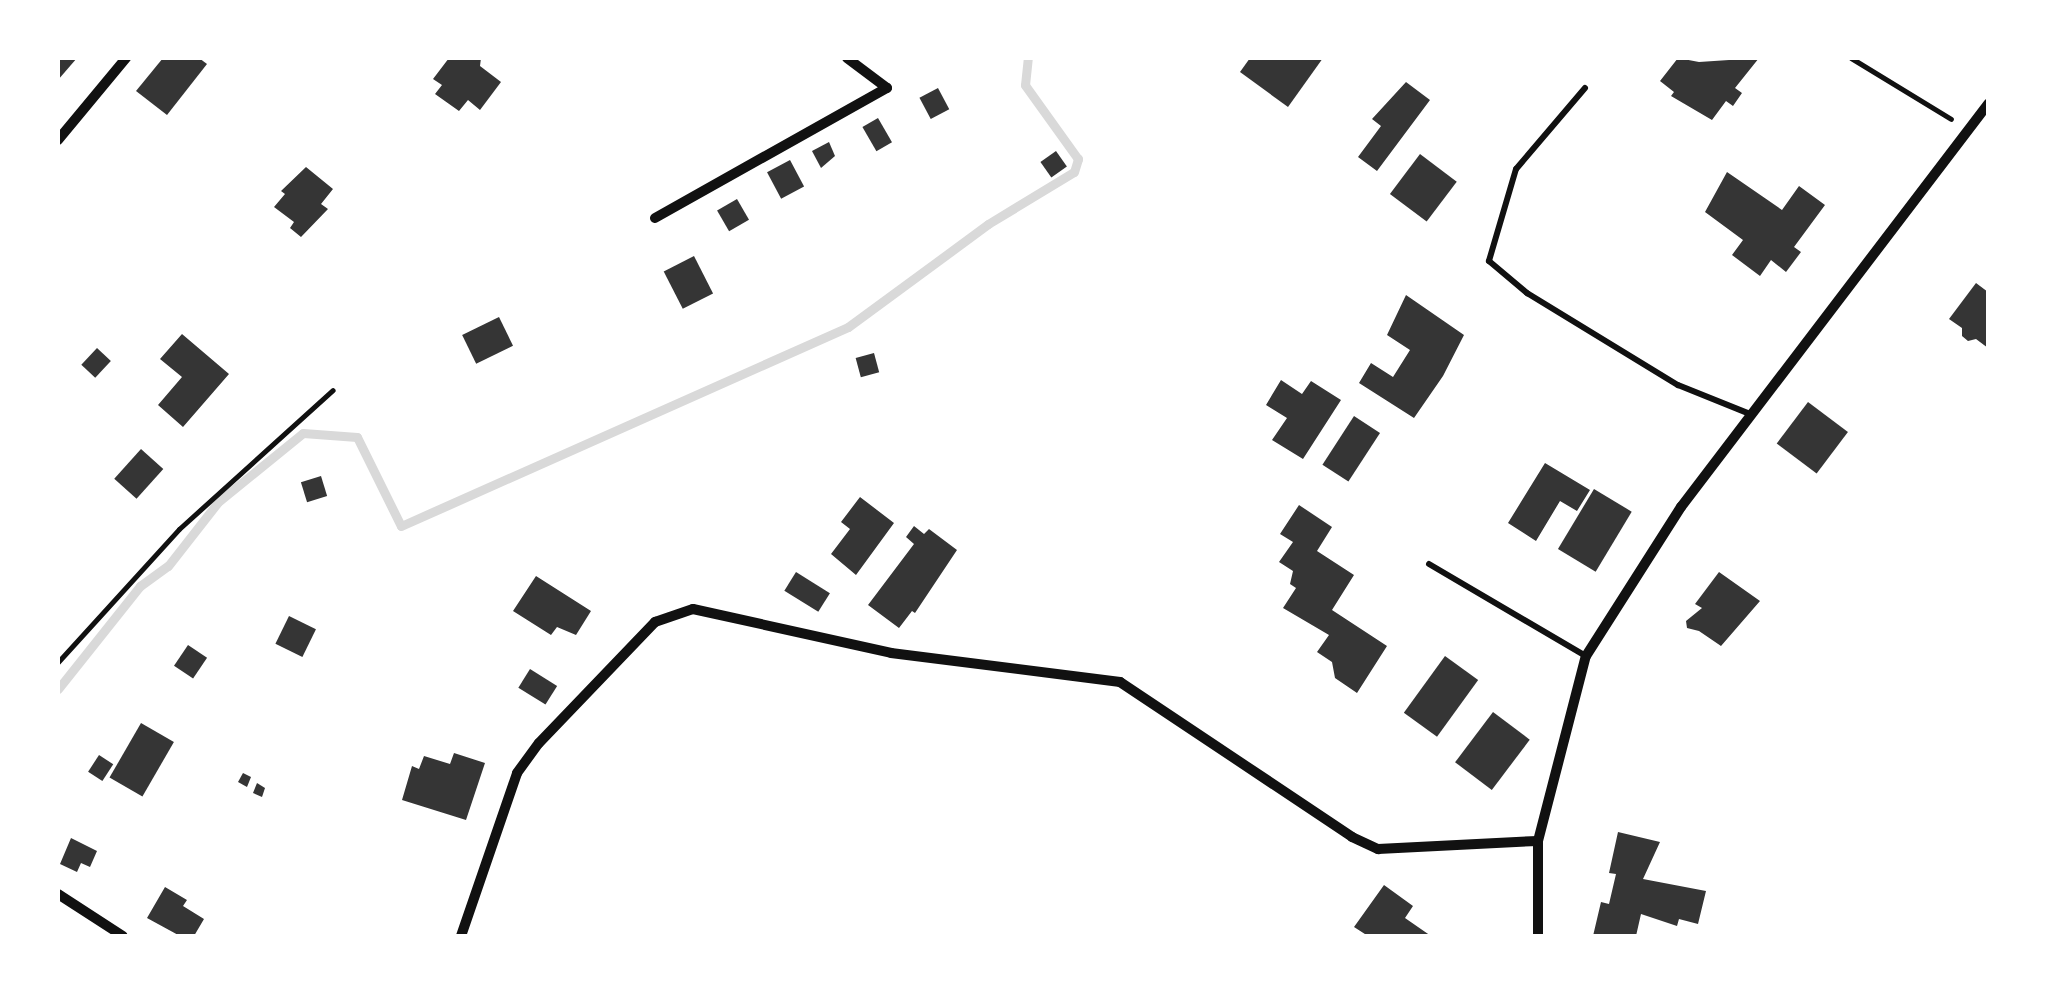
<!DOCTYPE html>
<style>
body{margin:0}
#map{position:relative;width:2046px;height:994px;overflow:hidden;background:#fff;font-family:"Fira Sans",sans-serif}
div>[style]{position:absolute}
.stream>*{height:9px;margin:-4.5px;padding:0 4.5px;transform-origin:4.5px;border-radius:4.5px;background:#d9d9d9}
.building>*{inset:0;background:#353535;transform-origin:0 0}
.path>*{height:5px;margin:-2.5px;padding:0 2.5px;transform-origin:2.5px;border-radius:2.5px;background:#111}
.service>*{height:6px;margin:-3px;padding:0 3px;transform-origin:3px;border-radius:3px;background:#111}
.minor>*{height:10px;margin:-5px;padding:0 5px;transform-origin:5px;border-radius:5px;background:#111}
span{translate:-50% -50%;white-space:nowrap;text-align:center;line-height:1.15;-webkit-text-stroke:8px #fff;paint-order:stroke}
.frame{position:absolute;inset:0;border:60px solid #fff;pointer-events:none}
</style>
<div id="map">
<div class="stream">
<i style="left:58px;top:689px;width:132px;rotate:-51.5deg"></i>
<i style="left:140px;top:586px;width:34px;rotate:-36deg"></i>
<i style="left:168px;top:566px;width:81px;rotate:-52deg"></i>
<i style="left:218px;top:502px;width:109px;rotate:-39.1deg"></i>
<i style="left:303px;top:433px;width:54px;rotate:4.2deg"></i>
<i style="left:357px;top:437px;width:99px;rotate:63.7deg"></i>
<i style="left:401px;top:526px;width:489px;rotate:-24deg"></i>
<i style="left:848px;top:327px;width:174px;rotate:-36.3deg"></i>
<i style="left:988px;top:224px;width:100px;rotate:-31.2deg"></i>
<i style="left:1074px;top:172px;width:14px;rotate:-73deg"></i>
<i style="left:1078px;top:159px;width:91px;rotate:-125.6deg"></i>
<i style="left:1025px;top:85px;width:27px;rotate:-84deg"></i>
</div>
<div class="building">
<i style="clip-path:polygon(58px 58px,77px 58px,58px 80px)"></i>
<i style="clip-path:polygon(163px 58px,199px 58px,207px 64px,167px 115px,136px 91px)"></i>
<i style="clip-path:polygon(449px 58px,481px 58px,480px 66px,501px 82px,480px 110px,468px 100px,459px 111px,435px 94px,442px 85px,433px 79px)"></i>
<i style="clip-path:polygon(1250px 58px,1323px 58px,1288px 107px,1240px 72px)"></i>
<i style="clip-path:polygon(1678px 58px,1699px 62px,1759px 58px,1735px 88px,1742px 93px,1733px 106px,1726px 101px,1712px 120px,1671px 96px,1674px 92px,1660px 81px)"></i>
<i style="clip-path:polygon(1406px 82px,1430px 100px,1377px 171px,1358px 157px,1381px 126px,1372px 119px)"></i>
<i style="left:938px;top:88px;width:24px;height:21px;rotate:62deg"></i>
<i style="left:878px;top:118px;width:28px;height:18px;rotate:60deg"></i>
<i style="clip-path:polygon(829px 142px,835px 156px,821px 168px,812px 151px)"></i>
<i style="left:1056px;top:151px;width:19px;height:19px;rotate:55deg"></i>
<i style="left:1420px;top:154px;width:46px;height:50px;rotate:37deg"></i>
<i style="left:790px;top:160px;width:30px;height:26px;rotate:62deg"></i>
<i style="clip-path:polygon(306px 167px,333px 189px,321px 204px,328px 209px,301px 237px,290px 228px,294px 222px,274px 207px,285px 194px,281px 191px)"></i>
<i style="clip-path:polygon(1727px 172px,1782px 210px,1799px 186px,1825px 205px,1794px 247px,1801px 252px,1786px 272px,1771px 260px,1760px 276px,1732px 255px,1743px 240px,1705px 212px)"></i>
<i style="left:737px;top:199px;width:24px;height:23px;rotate:60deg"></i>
<i style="left:694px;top:256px;width:42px;height:34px;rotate:63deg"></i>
<i style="clip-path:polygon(1976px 283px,1988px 292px,1988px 348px,1976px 339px,1968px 341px,1962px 336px,1962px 328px,1949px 319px)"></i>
<i style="clip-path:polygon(1406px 295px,1464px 335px,1443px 376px,1414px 418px,1359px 383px,1371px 363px,1393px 377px,1410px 350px,1387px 335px)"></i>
<i style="left:499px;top:317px;width:32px;height:41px;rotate:64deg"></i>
<i style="clip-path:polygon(182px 334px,229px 374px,183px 427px,158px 405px,182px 377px,160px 359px)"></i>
<i style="left:97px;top:348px;width:19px;height:23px;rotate:43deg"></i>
<i style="left:874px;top:353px;width:20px;height:19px;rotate:75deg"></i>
<i style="clip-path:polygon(1281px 380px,1302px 394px,1311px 381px,1341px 400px,1303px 459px,1272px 440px,1287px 418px,1266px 405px)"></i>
<i style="left:1808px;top:402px;width:50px;height:52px;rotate:37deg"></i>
<i style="left:1354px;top:416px;width:31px;height:58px;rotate:33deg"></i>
<i style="left:141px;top:449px;width:30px;height:40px;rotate:42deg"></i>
<i style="clip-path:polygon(1545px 463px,1590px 490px,1577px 511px,1560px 501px,1536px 541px,1508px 523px)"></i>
<i style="left:321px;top:476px;width:21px;height:21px;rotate:73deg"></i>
<i style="left:1594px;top:489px;width:44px;height:70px;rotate:31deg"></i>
<i style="clip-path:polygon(860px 497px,894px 523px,856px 575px,831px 554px,850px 529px,841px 522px)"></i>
<i style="clip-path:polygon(1299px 505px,1332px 527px,1317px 551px,1354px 575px,1332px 610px,1387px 646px,1357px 693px,1335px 678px,1332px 662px,1317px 652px,1329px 635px,1283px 608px,1296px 588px,1290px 584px,1293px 571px,1279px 562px,1293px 542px,1280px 534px)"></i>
<i style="clip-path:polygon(914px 526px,924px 534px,929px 529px,957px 550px,915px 613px,912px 611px,899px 628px,868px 605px,914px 544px,906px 537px)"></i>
<i style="left:796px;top:572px;width:40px;height:22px;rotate:32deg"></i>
<i style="clip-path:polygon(1719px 572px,1760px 601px,1721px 646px,1699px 631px,1687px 628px,1686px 621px,1702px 608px,1695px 604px)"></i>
<i style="clip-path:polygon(536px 576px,591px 611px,576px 635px,557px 627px,551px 635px,513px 611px)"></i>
<i style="left:289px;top:616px;width:30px;height:31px;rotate:26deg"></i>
<i style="left:188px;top:645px;width:23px;height:25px;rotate:34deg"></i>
<i style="left:1445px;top:656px;width:41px;height:70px;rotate:36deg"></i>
<i style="left:530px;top:669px;width:32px;height:22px;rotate:32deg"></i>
<i style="left:1493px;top:712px;width:46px;height:63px;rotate:37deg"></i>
<i style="left:141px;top:723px;width:38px;height:63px;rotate:30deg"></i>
<i style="clip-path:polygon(454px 753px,485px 763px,466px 820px,402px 800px,412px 766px,419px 769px,424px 756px,450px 764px)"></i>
<i style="left:99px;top:755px;width:17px;height:20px;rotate:33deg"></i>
<i style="clip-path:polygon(243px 773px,251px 777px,247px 787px,238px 782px)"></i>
<i style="clip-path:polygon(257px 783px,265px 788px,262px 797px,253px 793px)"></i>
<i style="clip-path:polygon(1618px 832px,1660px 842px,1643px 879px,1706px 891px,1698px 924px,1679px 919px,1677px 926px,1641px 914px,1636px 936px,1593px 936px,1601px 902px,1609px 904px,1616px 874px,1609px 873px)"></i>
<i style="clip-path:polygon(71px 838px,97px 851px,90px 867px,81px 863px,77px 872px,60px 864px)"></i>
<i style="clip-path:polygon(1384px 885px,1413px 906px,1405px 918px,1431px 936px,1368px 936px,1354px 927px)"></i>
<i style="clip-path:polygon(165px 887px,187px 900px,183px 906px,204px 919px,194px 936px,180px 936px,147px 918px)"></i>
</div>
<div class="path">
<i style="left:1851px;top:58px;width:117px;rotate:31.4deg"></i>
<i style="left:58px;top:662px;width:180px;rotate:-47.7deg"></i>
<i style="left:179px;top:529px;width:207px;rotate:-42.1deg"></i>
</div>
<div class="service">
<i style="left:1585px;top:88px;width:106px;rotate:130.4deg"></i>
<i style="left:1516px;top:169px;width:96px;rotate:106.4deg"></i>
<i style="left:1489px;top:261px;width:50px;rotate:40.1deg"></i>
<i style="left:1527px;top:293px;width:177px;rotate:31.4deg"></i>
<i style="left:1678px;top:385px;width:78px;rotate:21.9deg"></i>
<i style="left:1429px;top:564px;width:182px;rotate:30.4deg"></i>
</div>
<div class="minor">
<i style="left:58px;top:140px;width:107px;rotate:-50.3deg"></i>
<i style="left:655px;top:218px;width:266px;rotate:-29.3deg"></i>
<i style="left:887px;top:88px;width:50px;rotate:-143.1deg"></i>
<i style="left:58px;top:894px;width:77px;rotate:32.9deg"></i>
<i style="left:461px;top:936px;width:172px;rotate:-71deg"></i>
<i style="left:517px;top:773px;width:37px;rotate:-54deg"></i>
<i style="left:539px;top:743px;width:168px;rotate:-46.2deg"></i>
<i style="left:655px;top:622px;width:40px;rotate:-18.9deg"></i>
<i style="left:693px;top:609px;width:203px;rotate:12.5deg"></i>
<i style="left:891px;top:653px;width:231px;rotate:7.2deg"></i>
<i style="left:1120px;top:682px;width:279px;rotate:33.7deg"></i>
<i style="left:1352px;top:837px;width:29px;rotate:25deg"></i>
<i style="left:1378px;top:849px;width:160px;rotate:-2.9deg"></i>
<i style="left:1538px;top:936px;width:95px;rotate:-90deg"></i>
<i style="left:1538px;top:841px;width:191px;rotate:-75.5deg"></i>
<i style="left:1586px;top:656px;width:177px;rotate:-57.5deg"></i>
<i style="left:1681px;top:507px;width:507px;rotate:-52.7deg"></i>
</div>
<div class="frame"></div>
</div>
